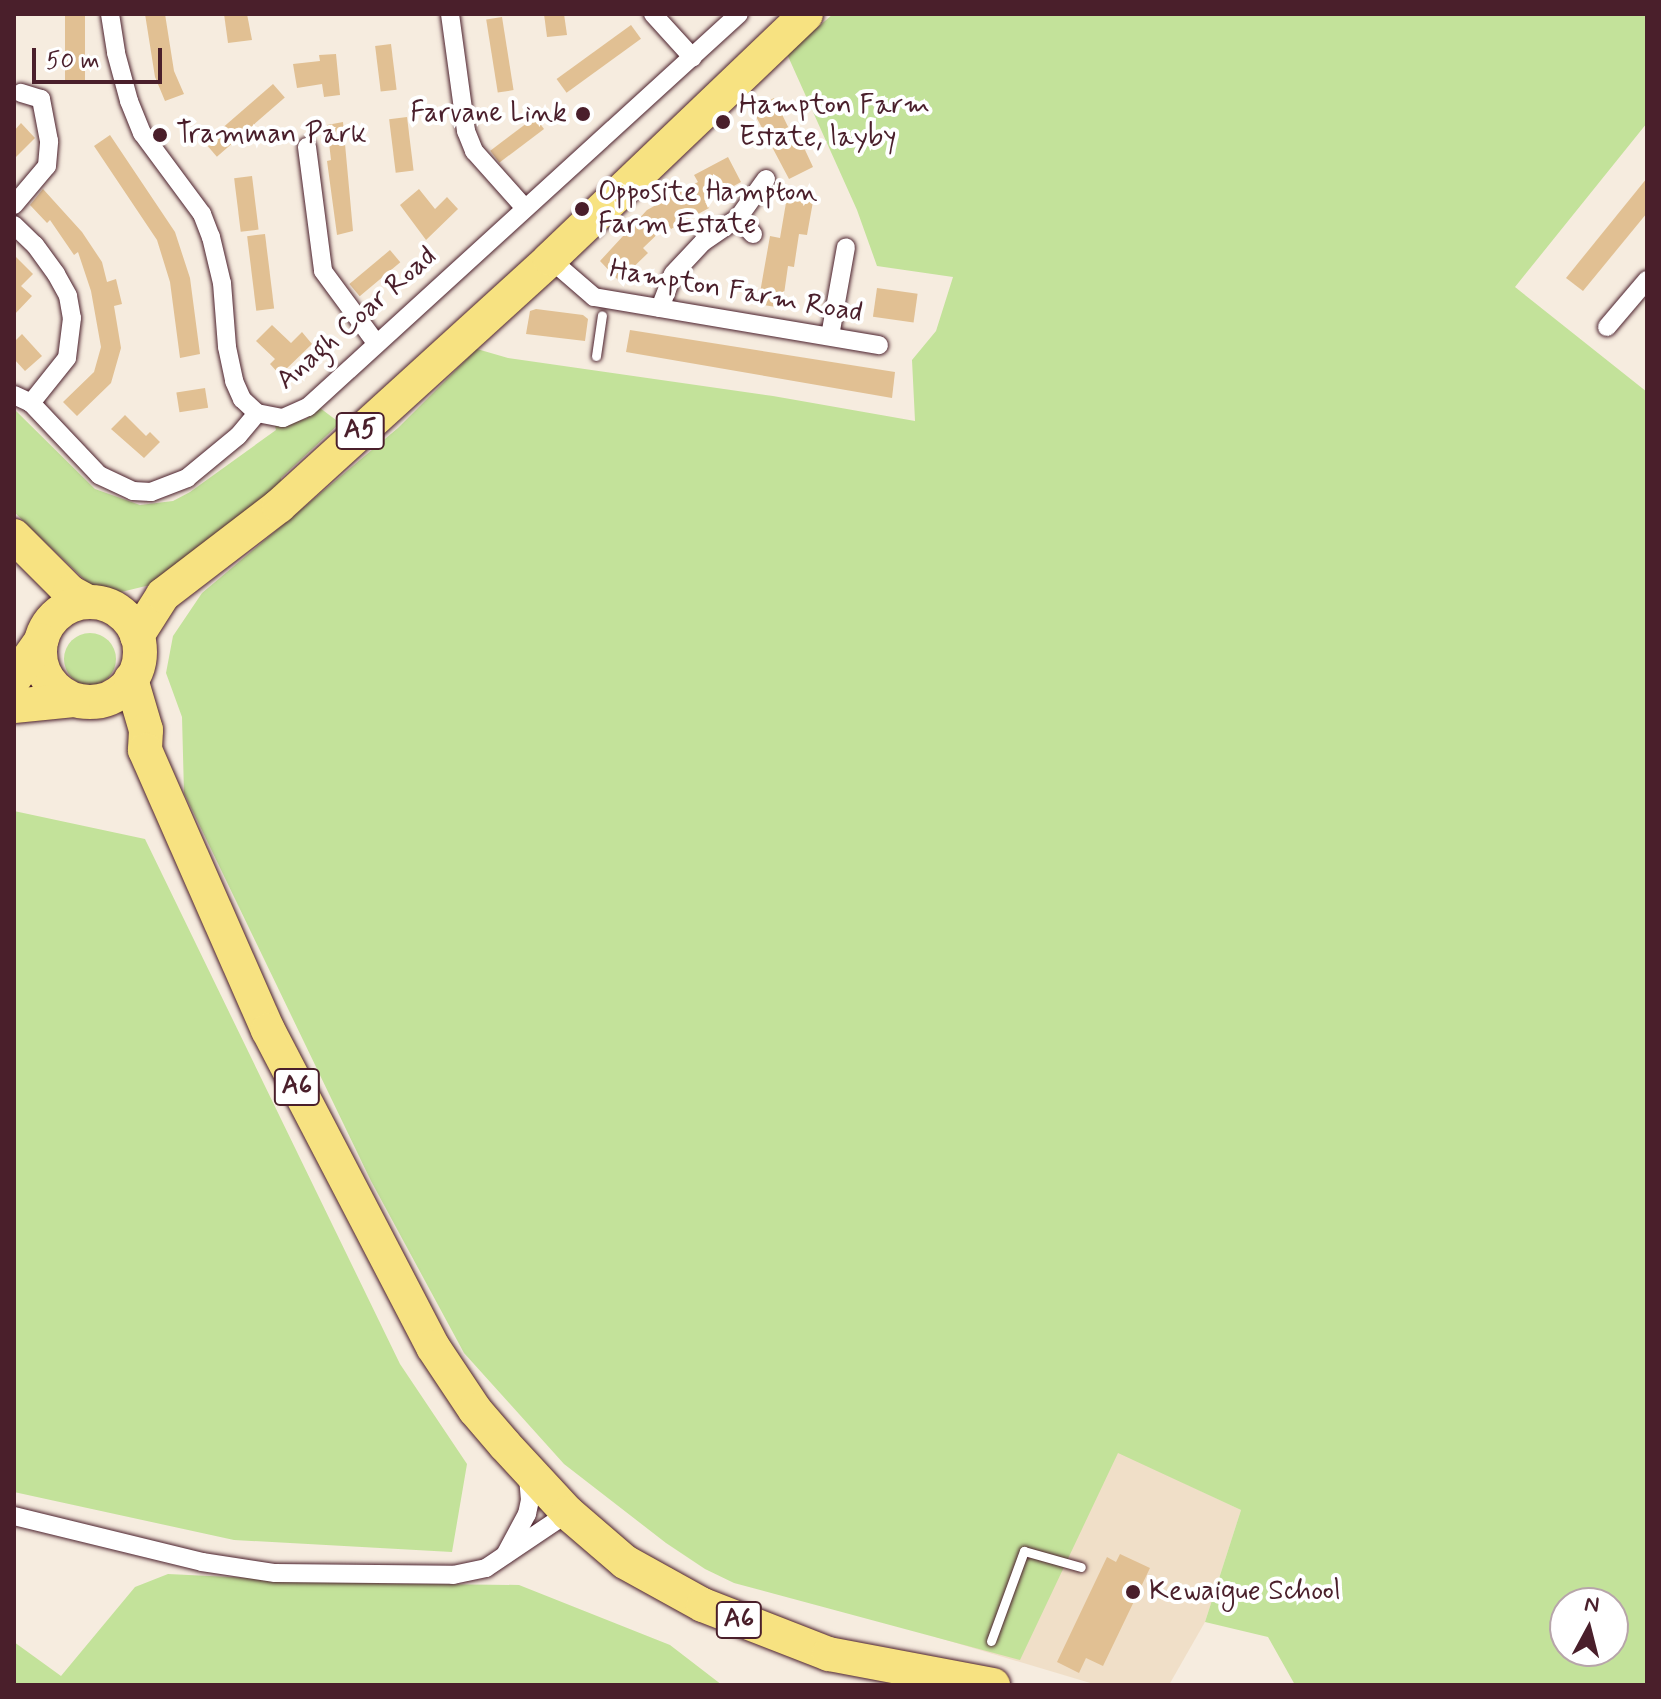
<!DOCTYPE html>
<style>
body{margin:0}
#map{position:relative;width:1661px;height:1699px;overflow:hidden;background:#f6ecdf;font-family:Mynerve,sans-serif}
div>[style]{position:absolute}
.built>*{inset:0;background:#f0dfc8}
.green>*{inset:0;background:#c3e29a}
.round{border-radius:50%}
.building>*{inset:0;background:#e1c093;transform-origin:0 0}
.roads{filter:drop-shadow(0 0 2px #4a1f2b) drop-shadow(0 0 2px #4a1f2b)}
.lane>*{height:9px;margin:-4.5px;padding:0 4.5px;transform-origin:4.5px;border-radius:4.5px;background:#fff}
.street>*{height:18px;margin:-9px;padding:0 9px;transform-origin:9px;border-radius:9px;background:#fff}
.highway>*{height:34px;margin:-17px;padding:0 17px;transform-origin:17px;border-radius:17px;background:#f7e281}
.highway>.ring{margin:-17px;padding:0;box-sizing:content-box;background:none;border:34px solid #f7e281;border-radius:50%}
.dots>*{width:22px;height:22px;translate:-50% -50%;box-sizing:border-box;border:4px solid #fff;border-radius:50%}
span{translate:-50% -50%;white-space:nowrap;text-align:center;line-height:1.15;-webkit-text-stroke:8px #fff;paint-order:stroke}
.shield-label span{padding:2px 6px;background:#fff;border:2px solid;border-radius:6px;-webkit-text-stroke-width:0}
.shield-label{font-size:26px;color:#4a1f2b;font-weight:700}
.poi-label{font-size:28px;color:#4a1f2b}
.left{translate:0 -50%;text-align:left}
.right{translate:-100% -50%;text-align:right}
.street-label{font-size:28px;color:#4a1f2b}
.frame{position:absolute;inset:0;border:16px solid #4a1f2b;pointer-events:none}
.north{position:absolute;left:1549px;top:1587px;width:80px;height:80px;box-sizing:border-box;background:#fff;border:2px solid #b7a5aa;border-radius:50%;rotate:7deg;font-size:22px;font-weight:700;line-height:32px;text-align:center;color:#4a1f2b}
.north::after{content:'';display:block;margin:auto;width:28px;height:36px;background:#4a1f2b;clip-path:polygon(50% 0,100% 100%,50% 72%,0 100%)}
.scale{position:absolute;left:32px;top:48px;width:130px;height:36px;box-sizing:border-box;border:4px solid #4a1f2b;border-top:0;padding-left:10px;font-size:24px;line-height:28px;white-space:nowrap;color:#4a1f2b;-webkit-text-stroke:6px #fff;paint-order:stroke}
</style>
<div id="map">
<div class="built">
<i style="clip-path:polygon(1118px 1452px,1241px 1510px,1205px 1622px,1169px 1685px,1097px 1685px,936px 1637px,965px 1569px)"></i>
</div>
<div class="green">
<i style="clip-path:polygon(evenodd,833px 14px,1647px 14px,1647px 123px,1515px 287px,1647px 392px,1647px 1685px,1295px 1685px,1268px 1637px,1205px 1622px,1241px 1510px,1118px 1453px,1020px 1660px,734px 1583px,705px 1569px,666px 1543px,564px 1464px,464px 1353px,371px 1181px,184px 793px,182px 717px,166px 673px,173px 636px,202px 593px,398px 428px,477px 349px,508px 358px,773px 396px,915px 421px,912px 360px,936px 331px,953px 277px,877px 266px,857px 210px,787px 54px,833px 14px,1565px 1603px,1613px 1603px,1613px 1651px,1565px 1651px,1565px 1603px)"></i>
<i style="clip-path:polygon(320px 408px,340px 423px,281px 478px,281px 485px,150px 585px,117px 593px,91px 586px,14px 512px,14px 409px,95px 489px,140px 505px,173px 501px,190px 492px,276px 430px,275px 426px,306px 419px)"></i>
<i class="round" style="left:64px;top:633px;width:52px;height:52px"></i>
<i style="clip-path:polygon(14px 811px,145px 839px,400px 1364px,467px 1464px,452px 1552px,234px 1540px,14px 1492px)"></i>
<i style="clip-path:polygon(168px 1574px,353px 1583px,519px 1585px,670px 1645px,722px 1685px,14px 1685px,14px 1642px,61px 1676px,135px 1587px)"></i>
</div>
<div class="building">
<i style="left:65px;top:14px;width:20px;height:70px"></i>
<i style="clip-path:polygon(145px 14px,165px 14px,174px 71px,184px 94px,165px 101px,155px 77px)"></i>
<i style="clip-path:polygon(224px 14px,247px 14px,252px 40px,228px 43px)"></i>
<i style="clip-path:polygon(544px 14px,564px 14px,567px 35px,547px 37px)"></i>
<i style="left:502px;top:17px;width:74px;height:16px;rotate:81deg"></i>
<i style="left:631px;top:25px;width:17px;height:92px;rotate:54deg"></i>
<i style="left:391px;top:44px;width:46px;height:16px;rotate:83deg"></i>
<i style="clip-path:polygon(336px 54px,340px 95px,324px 97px,322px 84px,297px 88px,293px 64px,320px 61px,319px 55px)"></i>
<i style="left:273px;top:84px;width:18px;height:90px;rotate:49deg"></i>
<i style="clip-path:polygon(774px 98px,794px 139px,799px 137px,813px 167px,789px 179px,752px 109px)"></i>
<i style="left:407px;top:117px;width:54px;height:18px;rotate:83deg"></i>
<i style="left:535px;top:117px;width:15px;height:56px;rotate:53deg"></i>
<i style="clip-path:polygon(343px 122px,353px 231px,337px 235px,327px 161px,331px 160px,327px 125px)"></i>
<i style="clip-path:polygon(21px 123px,35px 138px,14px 159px,14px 131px)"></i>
<i style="clip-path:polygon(110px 135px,175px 232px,190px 278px,200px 354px,180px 358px,170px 282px,157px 240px,94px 146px)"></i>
<i style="clip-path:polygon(728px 157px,741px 182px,705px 202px,709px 208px,671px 229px,668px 224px,643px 248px,648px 253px,619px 281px,600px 261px,647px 210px,698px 182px,694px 175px)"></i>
<i style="left:252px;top:176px;width:54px;height:18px;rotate:83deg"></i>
<i style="clip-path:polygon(1647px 178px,1647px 213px,1583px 291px,1566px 278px)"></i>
<i style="clip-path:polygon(43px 189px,82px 232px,102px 262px,107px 282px,116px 279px,122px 304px,114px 306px,121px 348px,111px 383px,77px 416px,63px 402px,94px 372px,101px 347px,91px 291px,78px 252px,74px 255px,50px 220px,47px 223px,30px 205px)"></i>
<i style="clip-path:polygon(419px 189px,435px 209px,447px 197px,458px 209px,426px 240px,400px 205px)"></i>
<i style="clip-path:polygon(788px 191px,814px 196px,807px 235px,799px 234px,794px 267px,788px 266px,782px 308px,758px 304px,770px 236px,780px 238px)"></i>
<i style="left:265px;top:234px;width:75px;height:18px;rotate:83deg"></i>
<i style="left:390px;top:250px;width:16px;height:53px;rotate:50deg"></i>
<i style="clip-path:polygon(14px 255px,33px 274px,21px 286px,32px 296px,14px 315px)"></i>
<i style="left:877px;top:288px;width:41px;height:29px;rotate:8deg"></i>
<i style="clip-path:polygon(536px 309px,583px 315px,588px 319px,585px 341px,526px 334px,530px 311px)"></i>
<i style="clip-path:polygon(272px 325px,291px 343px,302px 332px,312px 344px,280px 375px,270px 364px,275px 359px,256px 341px)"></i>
<i style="clip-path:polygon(630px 330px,895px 372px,892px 398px,626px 352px)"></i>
<i style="clip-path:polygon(22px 334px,42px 356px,25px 371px,14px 359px,14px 342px)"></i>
<i style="left:205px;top:388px;width:20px;height:29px;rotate:81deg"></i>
<i style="clip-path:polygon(125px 415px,146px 436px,150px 432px,160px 442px,144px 458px,111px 429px)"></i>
<i style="clip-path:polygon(1120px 1554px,1150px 1568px,1103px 1666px,1086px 1658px,1079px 1673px,1057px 1662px,1107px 1557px,1116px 1562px)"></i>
</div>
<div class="roads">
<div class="lane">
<i style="left:596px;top:356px;width:41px;rotate:-81.7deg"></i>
<i style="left:991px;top:1641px;width:96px;rotate:-69.9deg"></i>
<i style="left:1024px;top:1551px;width:59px;rotate:15.7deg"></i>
</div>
<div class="street">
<i style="left:110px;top:14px;width:39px;rotate:81deg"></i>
<i style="left:116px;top:53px;width:50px;rotate:74.8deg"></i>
<i style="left:129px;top:101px;width:35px;rotate:68deg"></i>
<i style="left:142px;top:133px;width:101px;rotate:53.5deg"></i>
<i style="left:202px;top:214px;width:25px;rotate:69deg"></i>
<i style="left:211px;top:237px;width:47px;rotate:76.6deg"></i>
<i style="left:222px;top:283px;width:64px;rotate:85.5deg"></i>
<i style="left:227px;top:347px;width:35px;rotate:78deg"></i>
<i style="left:234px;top:381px;width:20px;rotate:66deg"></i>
<i style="left:242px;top:399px;width:21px;rotate:43deg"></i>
<i style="left:257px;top:413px;width:26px;rotate:11deg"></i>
<i style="left:283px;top:418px;width:27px;rotate:-24deg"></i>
<i style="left:308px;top:407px;width:583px;rotate:-42.36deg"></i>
<i style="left:450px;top:14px;width:118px;rotate:82.2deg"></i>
<i style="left:466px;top:131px;width:22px;rotate:68deg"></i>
<i style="left:474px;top:151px;width:75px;rotate:48.2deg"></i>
<i style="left:653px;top:14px;width:59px;rotate:47.7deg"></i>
<i style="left:307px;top:147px;width:125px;rotate:82.6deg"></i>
<i style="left:323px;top:271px;width:89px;rotate:53.6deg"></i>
<i style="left:14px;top:205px;width:51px;rotate:-49.8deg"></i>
<i style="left:47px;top:166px;width:25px;rotate:-85deg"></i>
<i style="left:49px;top:141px;width:43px;rotate:-100.8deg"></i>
<i style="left:41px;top:99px;width:21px;rotate:-163deg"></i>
<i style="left:738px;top:218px;width:22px;rotate:47deg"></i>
<i style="left:14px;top:225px;width:29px;rotate:44deg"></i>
<i style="left:35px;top:245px;width:36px;rotate:54deg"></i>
<i style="left:56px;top:274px;width:25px;rotate:61deg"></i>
<i style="left:68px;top:296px;width:22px;rotate:80deg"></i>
<i style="left:72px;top:318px;width:40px;rotate:97.1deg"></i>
<i style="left:67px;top:358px;width:58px;rotate:128.7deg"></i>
<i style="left:550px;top:259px;width:58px;rotate:40.8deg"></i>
<i style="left:594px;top:297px;width:289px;rotate:9.6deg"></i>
<i style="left:660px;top:308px;width:36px;rotate:-69deg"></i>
<i style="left:673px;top:274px;width:44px;rotate:-46.8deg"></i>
<i style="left:703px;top:242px;width:42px;rotate:-34.4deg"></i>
<i style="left:738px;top:218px;width:48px;rotate:-54.3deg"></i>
<i style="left:1607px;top:327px;width:62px;rotate:-49.6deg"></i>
<i style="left:830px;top:336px;width:90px;rotate:-79.8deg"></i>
<i style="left:14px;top:395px;width:19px;rotate:25deg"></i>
<i style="left:31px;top:403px;width:99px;rotate:46.6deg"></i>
<i style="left:99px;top:475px;width:38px;rotate:25deg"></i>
<i style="left:133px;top:491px;width:18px;rotate:3deg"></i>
<i style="left:151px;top:492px;width:39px;rotate:-21deg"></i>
<i style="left:187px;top:478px;width:66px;rotate:-39.5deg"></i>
<i style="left:238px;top:436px;width:30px;rotate:-50deg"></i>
<i style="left:14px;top:1516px;width:194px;rotate:13.7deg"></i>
<i style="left:202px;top:1562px;width:74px;rotate:8.6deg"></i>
<i style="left:275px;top:1573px;width:178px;rotate:0.6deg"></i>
<i style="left:453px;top:1575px;width:34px;rotate:-12deg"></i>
<i style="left:486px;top:1568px;width:99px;rotate:-33.9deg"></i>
<i style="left:505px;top:1555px;width:47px;rotate:-61.8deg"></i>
<i style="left:527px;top:1514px;width:14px;rotate:-78deg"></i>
<i style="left:530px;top:1500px;width:25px;rotate:-95deg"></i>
</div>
<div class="highway">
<i style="left:14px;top:536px;width:79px;rotate:45deg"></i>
<i style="left:70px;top:592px;width:18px;rotate:29deg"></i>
<i class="ring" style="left:40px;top:602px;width:66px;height:66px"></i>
<i style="left:137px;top:636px;width:49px;rotate:-57.6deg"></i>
<i style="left:163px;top:595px;width:146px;rotate:-37.5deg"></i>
<i style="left:279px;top:506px;width:367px;rotate:-42.3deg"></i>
<i style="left:550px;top:259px;width:354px;rotate:-43.7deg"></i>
<i style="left:14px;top:679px;width:47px;rotate:-54.6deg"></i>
<i style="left:131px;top:679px;width:53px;rotate:73.6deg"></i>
<i style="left:146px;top:730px;width:20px;rotate:93deg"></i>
<i style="left:145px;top:750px;width:306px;rotate:66.3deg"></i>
<i style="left:268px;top:1030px;width:357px;rotate:62.5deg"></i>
<i style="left:433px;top:1347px;width:76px;rotate:56.3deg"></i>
<i style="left:475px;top:1410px;width:46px;rotate:49.4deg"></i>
<i style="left:505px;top:1445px;width:93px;rotate:47.2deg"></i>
<i style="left:568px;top:1513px;width:75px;rotate:40.7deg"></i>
<i style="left:625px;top:1562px;width:89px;rotate:28.9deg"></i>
<i style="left:703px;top:1605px;width:135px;rotate:21.3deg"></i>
<i style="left:829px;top:1654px;width:167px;rotate:10.7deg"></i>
<i style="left:14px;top:706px;width:60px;rotate:-5.7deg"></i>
</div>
</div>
<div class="dots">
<i style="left:583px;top:114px;background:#4a1f2b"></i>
<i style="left:723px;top:122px;background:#4a1f2b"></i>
<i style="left:160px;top:135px;background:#4a1f2b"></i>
<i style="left:582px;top:209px;background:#4a1f2b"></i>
<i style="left:1133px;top:1592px;background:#4a1f2b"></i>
</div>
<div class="shield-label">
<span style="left:360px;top:431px">A5</span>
<span style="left:297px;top:1087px">A6</span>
<span style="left:739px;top:1620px">A6</span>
</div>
<div class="poi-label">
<span class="left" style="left:739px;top:122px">Hampton Farm<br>Estate, layby</span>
<span class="right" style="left:567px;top:114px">Farvane Link</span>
<span class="left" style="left:176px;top:135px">Tramman Park</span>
<span class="left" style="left:598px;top:209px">Opposite Hampton<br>Farm Estate</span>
<span class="left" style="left:1149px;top:1592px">Kewaigue School</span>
</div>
<div class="street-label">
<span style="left:736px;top:292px;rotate:10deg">Hampton Farm Road</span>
<span style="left:357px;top:319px;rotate:-41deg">Anagh Coar Road</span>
</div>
<div class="frame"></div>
<div class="north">N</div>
<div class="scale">50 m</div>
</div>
